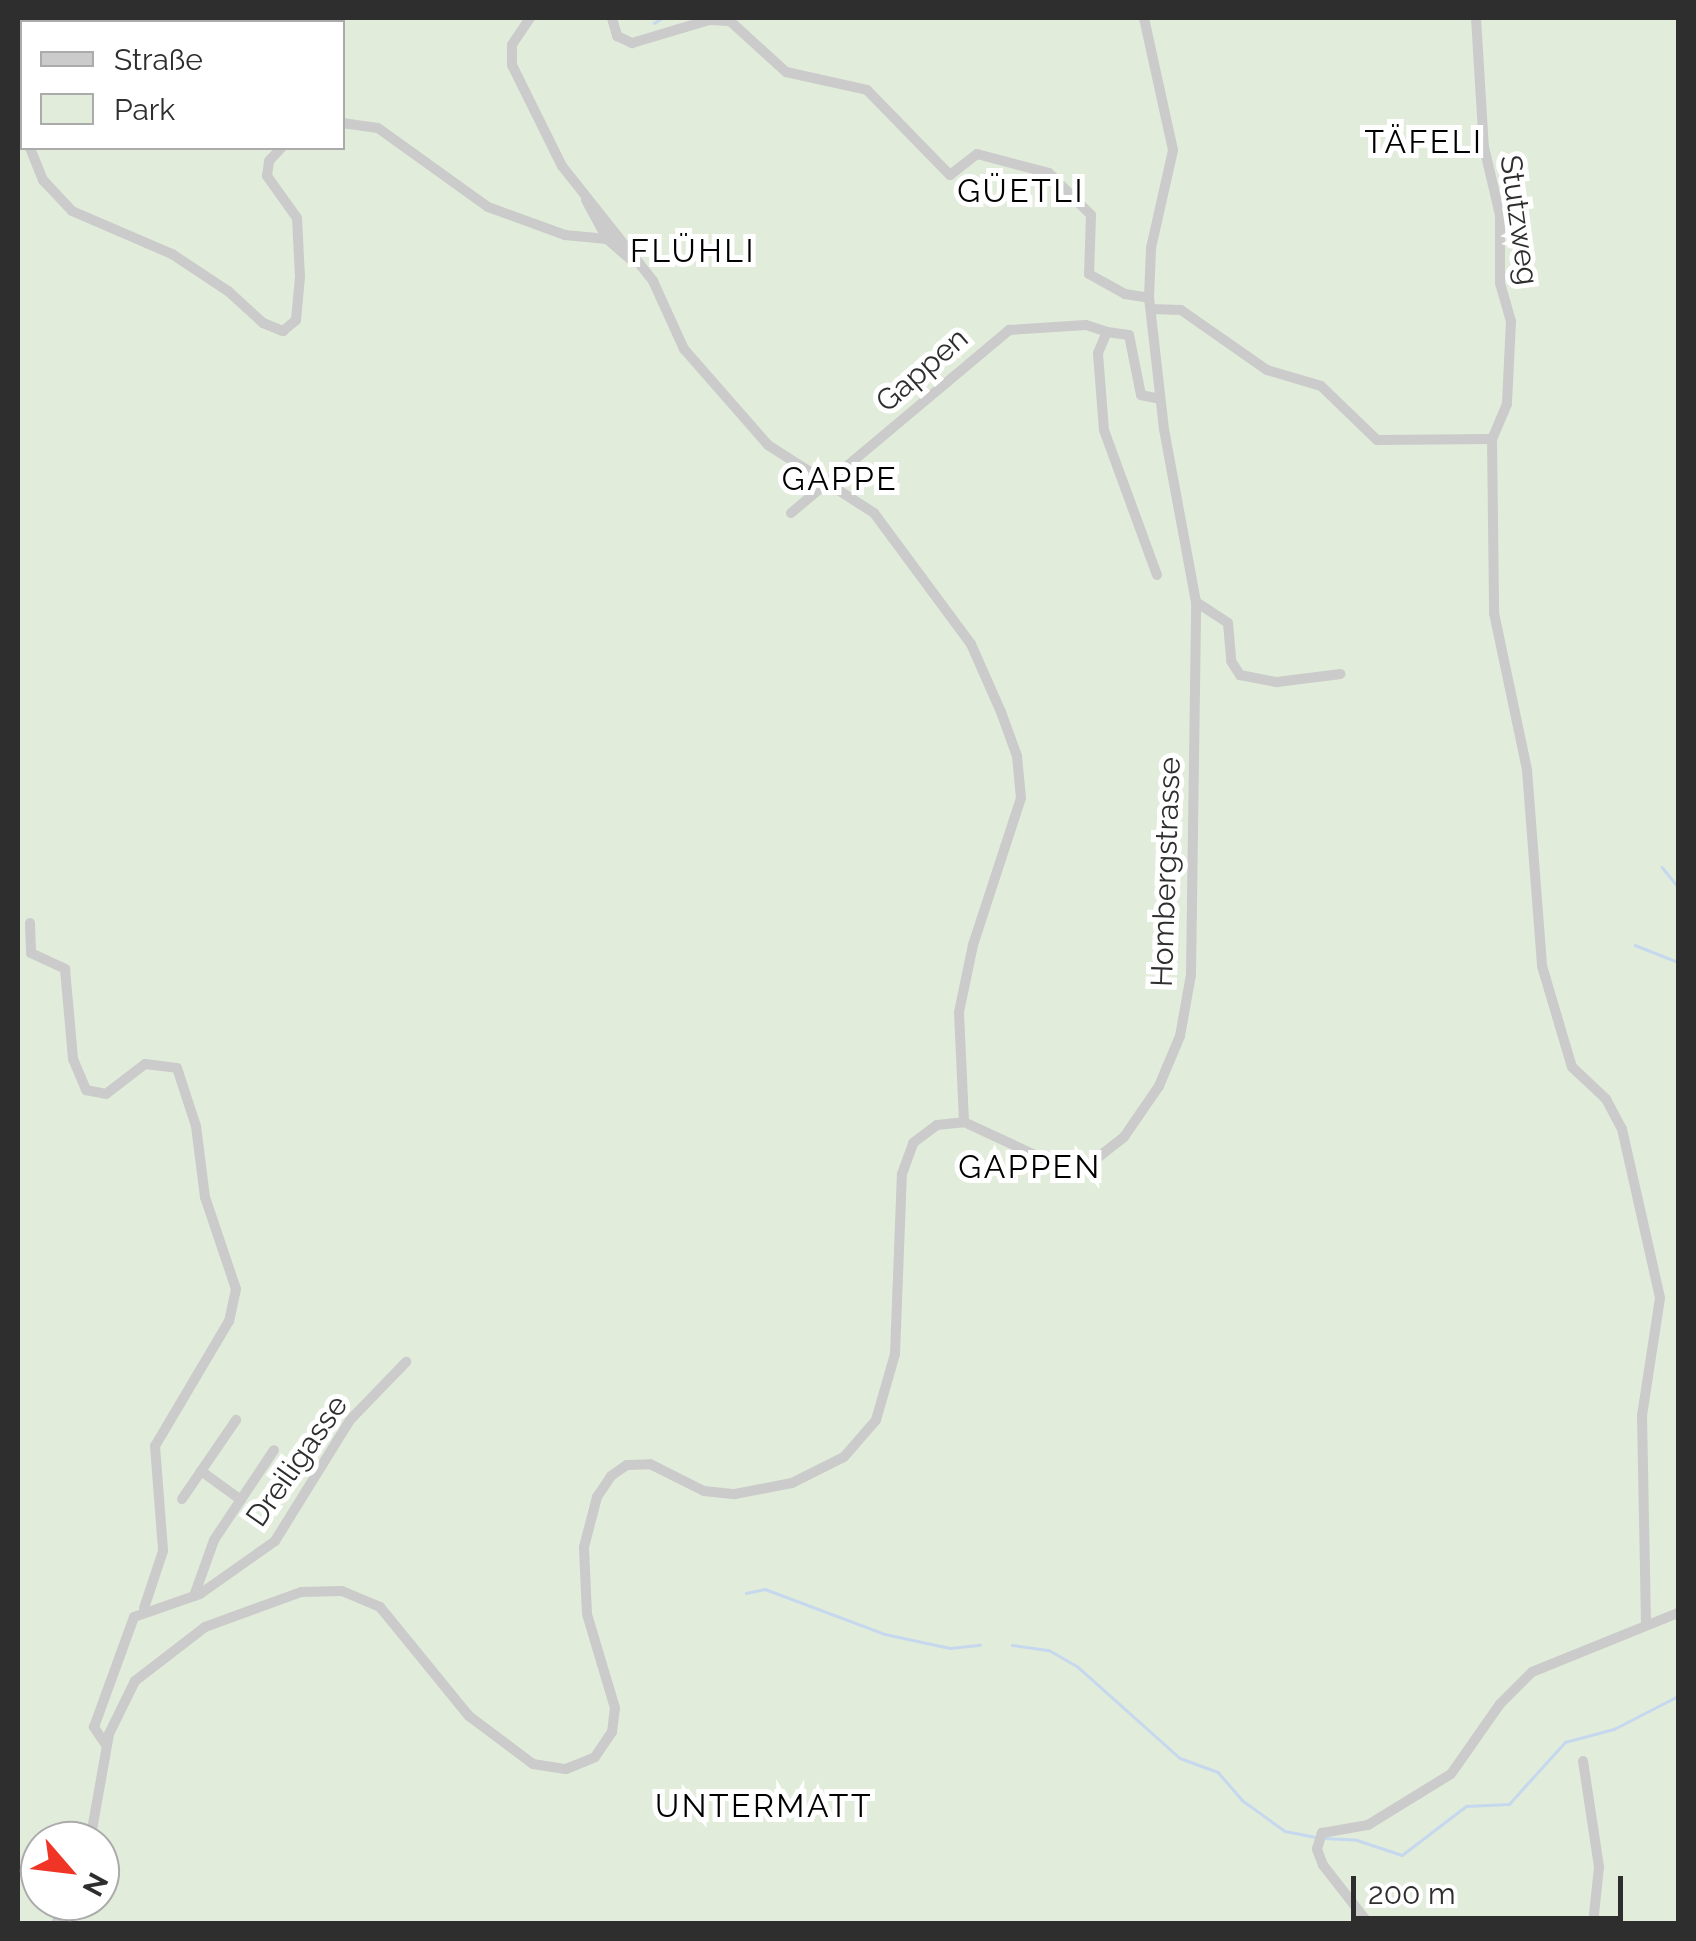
<!DOCTYPE html>
<meta charset="utf-8">
<style>
body{margin:0}
#map{position:relative;width:1696px;height:1941px;overflow:hidden;background:#fff;font-family:Raleway,sans-serif}
div>[style]{position:absolute}
.green>*{inset:0;background:#e2ecdb}
.stream>*{height:2.5px;margin:-1.25px;padding:0 1.25px;transform-origin:1.25px;border-radius:1.25px;background:#c6d8ee}
.minor>*{height:10px;margin:-5px;padding:0 5px;transform-origin:5px;border-radius:5px;background:#cbcbcb}
span{translate:-50% -50%;white-space:nowrap;text-align:center;line-height:1.15;-webkit-text-stroke:10px #fff;paint-order:stroke}
.street-label{font-size:30px;color:#2e2e2e}
.neighbourhood-label{font-size:32px;color:#000;letter-spacing:2.5px}
.frame{position:absolute;inset:0;border:20px solid #2e2e2e;pointer-events:none}
.legend{position:absolute;left:20px;top:20px;width:325px;height:130px;box-sizing:border-box;background:#fff;border:2px solid #ababab;margin:0;padding:12px 18px;list-style:none;font-size:30px;color:#2e2e2e}
.legend li{display:flex;align-items:center;gap:20px;height:50px}
.legend b{width:50px;border:2px solid #ababab}
.north{position:absolute;left:20px;top:1821px;width:100px;height:100px;box-sizing:border-box;background:#fff;border:2px solid #ababab;border-radius:50%;rotate:118deg;font-size:28px;font-weight:700;line-height:40px;text-align:center;color:#2e2e2e}
.north::after{content:'';display:block;margin:auto;width:35px;height:45px;background:#f03526;clip-path:polygon(50% 0,100% 100%,50% 72%,0 100%)}
.scale{position:absolute;left:1351px;top:1876px;width:272px;height:45px;box-sizing:border-box;border:5px solid #2e2e2e;border-top:0;padding-left:12px;font-size:30px;line-height:35px;white-space:nowrap;color:#2e2e2e;-webkit-text-stroke:8px #fff;paint-order:stroke}
</style>
<div id="map">
<div class="green">
<i style="clip-path:polygon(evenodd,18px 18px,1678px 18px,1678px 1923px,18px 1923px,18px 18px,22px 22px,342px 22px,342px 148px,22px 148px,22px 22px,18px 18px,40px 1841px,100px 1841px,100px 1901px,40px 1901px,40px 1841px)"></i>
</div>
<div class="stream">
<i style="left:654px;top:23px;width:9px;rotate:-32deg"></i>
<i style="left:1662px;top:867px;width:26px;rotate:51deg"></i>
<i style="left:1635px;top:945px;width:46px;rotate:21.6deg"></i>
<i style="left:746px;top:1593px;width:19px;rotate:-12deg"></i>
<i style="left:765px;top:1589px;width:128px;rotate:20.6deg"></i>
<i style="left:885px;top:1634px;width:66px;rotate:12.2deg"></i>
<i style="left:950px;top:1648px;width:30px;rotate:-6deg"></i>
<i style="left:1012px;top:1645px;width:37px;rotate:8deg"></i>
<i style="left:1049px;top:1650px;width:32px;rotate:30deg"></i>
<i style="left:1077px;top:1666px;width:138px;rotate:41.8deg"></i>
<i style="left:1180px;top:1758px;width:40px;rotate:20.2deg"></i>
<i style="left:1218px;top:1772px;width:37px;rotate:49deg"></i>
<i style="left:1242px;top:1800px;width:53px;rotate:35.8deg"></i>
<i style="left:1285px;top:1831px;width:32px;rotate:11deg"></i>
<i style="left:1324px;top:1838px;width:33px;rotate:3deg"></i>
<i style="left:1357px;top:1840px;width:47px;rotate:18.4deg"></i>
<i style="left:1402px;top:1855px;width:81px;rotate:-37.4deg"></i>
<i style="left:1466px;top:1806px;width:43px;rotate:-2.7deg"></i>
<i style="left:1509px;top:1804px;width:84px;rotate:-47.9deg"></i>
<i style="left:1565px;top:1742px;width:51px;rotate:-14.9deg"></i>
<i style="left:1614px;top:1729px;width:72px;rotate:-27.3deg"></i>
</div>
<div class="minor">
<i style="left:530px;top:18px;width:32px;rotate:124deg"></i>
<i style="left:512px;top:45px;width:20px;rotate:90deg"></i>
<i style="left:512px;top:65px;width:113px;rotate:63.7deg"></i>
<i style="left:562px;top:166px;width:147px;rotate:51.6deg"></i>
<i style="left:653px;top:281px;width:75px;rotate:65.5deg"></i>
<i style="left:684px;top:349px;width:128px;rotate:48.8deg"></i>
<i style="left:768px;top:445px;width:126px;rotate:32.7deg"></i>
<i style="left:874px;top:513px;width:163px;rotate:53.5deg"></i>
<i style="left:971px;top:644px;width:74px;rotate:66.2deg"></i>
<i style="left:1001px;top:712px;width:47px;rotate:70deg"></i>
<i style="left:1017px;top:756px;width:42px;rotate:84.6deg"></i>
<i style="left:1021px;top:798px;width:155px;rotate:108.1deg"></i>
<i style="left:973px;top:945px;width:68px;rotate:101.8deg"></i>
<i style="left:959px;top:1012px;width:110px;rotate:87.4deg"></i>
<i style="left:612px;top:18px;width:19px;rotate:74deg"></i>
<i style="left:617px;top:36px;width:17px;rotate:25deg"></i>
<i style="left:632px;top:43px;width:80px;rotate:-16.6deg"></i>
<i style="left:709px;top:20px;width:21px;rotate:3deg"></i>
<i style="left:730px;top:21px;width:76px;rotate:42.3deg"></i>
<i style="left:786px;top:72px;width:83px;rotate:12.5deg"></i>
<i style="left:867px;top:90px;width:119px;rotate:45.7deg"></i>
<i style="left:950px;top:175px;width:34px;rotate:-38deg"></i>
<i style="left:977px;top:154px;width:74px;rotate:14.8deg"></i>
<i style="left:1049px;top:173px;width:59px;rotate:45deg"></i>
<i style="left:1091px;top:215px;width:59px;rotate:91.9deg"></i>
<i style="left:1089px;top:274px;width:41px;rotate:29.1deg"></i>
<i style="left:1125px;top:294px;width:24px;rotate:9deg"></i>
<i style="left:1476px;top:18px;width:129px;rotate:86.5deg"></i>
<i style="left:1484px;top:147px;width:70px;rotate:76.8deg"></i>
<i style="left:1500px;top:215px;width:68px;rotate:90deg"></i>
<i style="left:1500px;top:283px;width:40px;rotate:74deg"></i>
<i style="left:1511px;top:321px;width:83px;rotate:92.8deg"></i>
<i style="left:1507px;top:404px;width:38px;rotate:113deg"></i>
<i style="left:1492px;top:439px;width:174px;rotate:89.3deg"></i>
<i style="left:1494px;top:613px;width:160px;rotate:78.1deg"></i>
<i style="left:1527px;top:770px;width:197px;rotate:85.6deg"></i>
<i style="left:1542px;top:966px;width:105px;rotate:73.5deg"></i>
<i style="left:1572px;top:1067px;width:47px;rotate:43.3deg"></i>
<i style="left:1606px;top:1099px;width:34px;rotate:62deg"></i>
<i style="left:1622px;top:1129px;width:173px;rotate:77.3deg"></i>
<i style="left:1660px;top:1298px;width:118px;rotate:98.7deg"></i>
<i style="left:1642px;top:1415px;width:209px;rotate:88.9deg"></i>
<i style="left:18px;top:90px;width:23px;rotate:80deg"></i>
<i style="left:342px;top:123px;width:36px;rotate:8deg"></i>
<i style="left:378px;top:128px;width:135px;rotate:35.7deg"></i>
<i style="left:488px;top:207px;width:82px;rotate:20deg"></i>
<i style="left:565px;top:235px;width:42px;rotate:5.4deg"></i>
<i style="left:607px;top:239px;width:32px;rotate:41deg"></i>
<i style="left:30px;top:148px;width:35px;rotate:68deg"></i>
<i style="left:43px;top:180px;width:42px;rotate:46.9deg"></i>
<i style="left:72px;top:211px;width:109px;rotate:23.3deg"></i>
<i style="left:172px;top:254px;width:67px;rotate:33.5deg"></i>
<i style="left:228px;top:291px;width:47px;rotate:42.4deg"></i>
<i style="left:263px;top:323px;width:22px;rotate:22deg"></i>
<i style="left:283px;top:331px;width:17px;rotate:-40deg"></i>
<i style="left:296px;top:320px;width:43px;rotate:-84.7deg"></i>
<i style="left:300px;top:277px;width:59px;rotate:-92.9deg"></i>
<i style="left:297px;top:218px;width:52px;rotate:-125.5deg"></i>
<i style="left:267px;top:176px;width:15px;rotate:-82deg"></i>
<i style="left:269px;top:161px;width:18px;rotate:-47deg"></i>
<i style="left:586px;top:200px;width:44px;rotate:61.7deg"></i>
<i style="left:1151px;top:309px;width:30px;rotate:2deg"></i>
<i style="left:1181px;top:310px;width:105px;rotate:34.9deg"></i>
<i style="left:1267px;top:370px;width:56px;rotate:16.5deg"></i>
<i style="left:1321px;top:386px;width:78px;rotate:44deg"></i>
<i style="left:1377px;top:440px;width:115px;rotate:-0.5deg"></i>
<i style="left:791px;top:513px;width:285px;rotate:-40deg"></i>
<i style="left:1009px;top:330px;width:77px;rotate:-3.7deg"></i>
<i style="left:1086px;top:325px;width:22px;rotate:18deg"></i>
<i style="left:1157px;top:575px;width:154px;rotate:-110.1deg"></i>
<i style="left:1104px;top:430px;width:77px;rotate:-94.5deg"></i>
<i style="left:1098px;top:353px;width:23px;rotate:-67deg"></i>
<i style="left:1107px;top:332px;width:22px;rotate:8deg"></i>
<i style="left:1129px;top:335px;width:61px;rotate:78.7deg"></i>
<i style="left:1141px;top:395px;width:19px;rotate:12deg"></i>
<i style="left:1196px;top:602px;width:38px;rotate:33deg"></i>
<i style="left:1228px;top:623px;width:38px;rotate:85deg"></i>
<i style="left:1231px;top:661px;width:17px;rotate:57deg"></i>
<i style="left:1240px;top:675px;width:38px;rotate:11deg"></i>
<i style="left:1277px;top:682px;width:64px;rotate:-7.2deg"></i>
<i style="left:30px;top:923px;width:30px;rotate:88deg"></i>
<i style="left:31px;top:953px;width:38px;rotate:25deg"></i>
<i style="left:65px;top:969px;width:90px;rotate:84.9deg"></i>
<i style="left:73px;top:1059px;width:34px;rotate:67deg"></i>
<i style="left:86px;top:1090px;width:20px;rotate:11deg"></i>
<i style="left:106px;top:1094px;width:49px;rotate:-37.6deg"></i>
<i style="left:145px;top:1064px;width:32px;rotate:7deg"></i>
<i style="left:177px;top:1068px;width:61px;rotate:71.9deg"></i>
<i style="left:196px;top:1126px;width:72px;rotate:82.8deg"></i>
<i style="left:205px;top:1197px;width:97px;rotate:71.4deg"></i>
<i style="left:236px;top:1289px;width:33px;rotate:102deg"></i>
<i style="left:229px;top:1321px;width:145px;rotate:120.6deg"></i>
<i style="left:155px;top:1446px;width:105px;rotate:85.6deg"></i>
<i style="left:163px;top:1551px;width:60px;rotate:108.4deg"></i>
<i style="left:201px;top:1471px;width:49px;rotate:35.9deg"></i>
<i style="left:182px;top:1499px;width:96px;rotate:-55.6deg"></i>
<i style="left:194px;top:1596px;width:59px;rotate:-70.3deg"></i>
<i style="left:214px;top:1540px;width:108px;rotate:-56.3deg"></i>
<i style="left:106px;top:1745px;width:22px;rotate:-124deg"></i>
<i style="left:94px;top:1727px;width:117px;rotate:-70deg"></i>
<i style="left:134px;top:1617px;width:70px;rotate:-19.2deg"></i>
<i style="left:200px;top:1594px;width:92px;rotate:-35.2deg"></i>
<i style="left:275px;top:1541px;width:142px;rotate:-58.2deg"></i>
<i style="left:350px;top:1420px;width:81px;rotate:-46deg"></i>
<i style="left:1583px;top:1761px;width:107px;rotate:81.4deg"></i>
<i style="left:1599px;top:1867px;width:57px;rotate:96deg"></i>
<i style="left:90px;top:1841px;width:109px;rotate:-79.9deg"></i>
<i style="left:109px;top:1734px;width:59px;rotate:-63.9deg"></i>
<i style="left:135px;top:1681px;width:88px;rotate:-37.6deg"></i>
<i style="left:205px;top:1627px;width:102px;rotate:-20deg"></i>
<i style="left:301px;top:1592px;width:41px;rotate:-1.4deg"></i>
<i style="left:342px;top:1591px;width:41px;rotate:22.8deg"></i>
<i style="left:380px;top:1607px;width:141px;rotate:50.8deg"></i>
<i style="left:469px;top:1716px;width:80px;rotate:36.9deg"></i>
<i style="left:533px;top:1764px;width:33px;rotate:9deg"></i>
<i style="left:566px;top:1769px;width:31px;rotate:-22deg"></i>
<i style="left:595px;top:1757px;width:30px;rotate:-56deg"></i>
<i style="left:612px;top:1732px;width:24px;rotate:-83deg"></i>
<i style="left:615px;top:1708px;width:98px;rotate:-106.6deg"></i>
<i style="left:587px;top:1614px;width:67px;rotate:-92.6deg"></i>
<i style="left:584px;top:1547px;width:52px;rotate:-75.4deg"></i>
<i style="left:597px;top:1497px;width:25px;rotate:-56deg"></i>
<i style="left:611px;top:1476px;width:19px;rotate:-35deg"></i>
<i style="left:627px;top:1465px;width:23px;rotate:-2deg"></i>
<i style="left:650px;top:1464px;width:60px;rotate:26.6deg"></i>
<i style="left:704px;top:1491px;width:31px;rotate:6deg"></i>
<i style="left:735px;top:1494px;width:58px;rotate:-10.9deg"></i>
<i style="left:792px;top:1483px;width:58px;rotate:-26.6deg"></i>
<i style="left:844px;top:1457px;width:49px;rotate:-49.1deg"></i>
<i style="left:876px;top:1420px;width:69px;rotate:-73.9deg"></i>
<i style="left:895px;top:1354px;width:180px;rotate:-87.8deg"></i>
<i style="left:902px;top:1174px;width:33px;rotate:-70deg"></i>
<i style="left:913px;top:1143px;width:30px;rotate:-37deg"></i>
<i style="left:937px;top:1125px;width:27px;rotate:-6deg"></i>
<i style="left:964px;top:1122px;width:105px;rotate:24.9deg"></i>
<i style="left:1059px;top:1166px;width:28px"></i>
<i style="left:1087px;top:1166px;width:47px;rotate:-38.1deg"></i>
<i style="left:1124px;top:1137px;width:62px;rotate:-55.5deg"></i>
<i style="left:1159px;top:1086px;width:54px;rotate:-67.2deg"></i>
<i style="left:1180px;top:1036px;width:62px;rotate:-79.8deg"></i>
<i style="left:1191px;top:975px;width:373px;rotate:-89.2deg"></i>
<i style="left:1196px;top:602px;width:176px;rotate:-100.5deg"></i>
<i style="left:1164px;top:429px;width:132px;rotate:-96.5deg"></i>
<i style="left:1149px;top:298px;width:50px;rotate:-87.7deg"></i>
<i style="left:1151px;top:248px;width:100px;rotate:-77.3deg"></i>
<i style="left:1173px;top:150px;width:135px;rotate:-102.4deg"></i>
<i style="left:56px;top:1924px;width:25px;rotate:-67deg"></i>
<i style="left:1369px;top:1924px;width:75px;rotate:-127.9deg"></i>
<i style="left:1323px;top:1865px;width:17px;rotate:-111deg"></i>
<i style="left:1317px;top:1849px;width:17px;rotate:-73deg"></i>
<i style="left:1322px;top:1833px;width:47px;rotate:-9.9deg"></i>
<i style="left:1368px;top:1825px;width:97px;rotate:-31.6deg"></i>
<i style="left:1451px;top:1774px;width:85px;rotate:-55deg"></i>
<i style="left:1500px;top:1704px;width:45px;rotate:-45deg"></i>
<i style="left:1532px;top:1672px;width:157px;rotate:-22deg"></i>
</div>
<div class="street-label">
<span style="left:1519px;top:220px;rotate:82deg">Stutzweg</span>
<span style="left:922px;top:370px;rotate:-41deg">Gappen</span>
<span style="left:1166px;top:872px;rotate:-88deg">Hombergstrasse</span>
<span style="left:297px;top:1461px;rotate:-55deg">Dreiligasse</span>
</div>
<div class="neighbourhood-label">
<span style="left:1424px;top:142px">TÄFELI</span>
<span style="left:1021px;top:191px">GÜETLI</span>
<span style="left:693px;top:251px">FLÜHLI</span>
<span style="left:840px;top:479px">GAPPE</span>
<span style="left:1030px;top:1167px">GAPPEN</span>
<span style="left:764px;top:1806px">UNTERMATT</span>
</div>
<div class="frame"></div>
<ul class="legend">
<li><b style="height:12px;background:#cbcbcb"></b>Straße</li>
<li><b style="height:28px;background:#e2ecdb"></b>Park</li>
</ul>
<div class="north">N</div>
<div class="scale">200 m</div>
</div>
